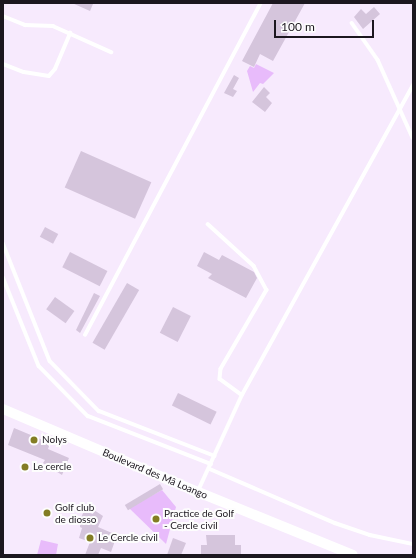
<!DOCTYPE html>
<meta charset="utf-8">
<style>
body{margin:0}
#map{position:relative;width:416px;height:558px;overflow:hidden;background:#f7eafd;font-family:Lato,sans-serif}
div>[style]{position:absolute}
.green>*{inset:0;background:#e8bbfb}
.building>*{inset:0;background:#d5c5dc;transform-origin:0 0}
.lane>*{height:3.5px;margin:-1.75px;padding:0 1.75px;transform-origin:1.75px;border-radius:1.75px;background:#fff}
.secondary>*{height:10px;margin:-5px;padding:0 5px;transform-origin:5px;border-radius:5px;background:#fff}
.dots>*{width:11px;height:11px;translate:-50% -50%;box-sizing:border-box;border:2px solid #fdfdfd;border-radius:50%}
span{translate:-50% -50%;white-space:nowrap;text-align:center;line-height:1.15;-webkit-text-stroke:4px #fdfdfd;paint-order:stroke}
.poi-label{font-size:10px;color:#1c171f}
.left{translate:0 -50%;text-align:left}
.street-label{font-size:10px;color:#1c171f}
.frame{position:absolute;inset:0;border:4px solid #1c171f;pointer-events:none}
.scale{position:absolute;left:274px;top:20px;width:100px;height:18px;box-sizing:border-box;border:2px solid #1c171f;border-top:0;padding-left:5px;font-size:12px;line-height:14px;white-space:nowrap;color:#1c171f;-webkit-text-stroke:3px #fdfdfd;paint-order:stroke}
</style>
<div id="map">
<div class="green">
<i style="clip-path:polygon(256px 64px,274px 73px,263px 84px,260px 83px,253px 92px,247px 71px,250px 66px,254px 68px)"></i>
<i style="clip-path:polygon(162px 490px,176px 507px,166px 544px,129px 508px)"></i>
<i style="clip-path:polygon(41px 540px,58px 544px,56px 555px,37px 555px)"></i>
</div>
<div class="building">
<i style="clip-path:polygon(72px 3px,90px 3px,93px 4px,90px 11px)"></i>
<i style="clip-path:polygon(273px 3px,305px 3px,273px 61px,260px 54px,254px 67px,242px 61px)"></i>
<i style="clip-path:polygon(374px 7px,380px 14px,363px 29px,354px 17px,361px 9px,366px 14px)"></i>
<i style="clip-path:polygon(234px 75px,239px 78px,233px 89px,237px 91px,233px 97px,224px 93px)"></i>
<i style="clip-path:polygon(264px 87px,270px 93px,266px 97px,272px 103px,265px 112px,252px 102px)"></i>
<i style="left:81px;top:151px;width:77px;height:40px;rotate:24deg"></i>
<i style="left:45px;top:227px;width:15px;height:11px;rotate:28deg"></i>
<i style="left:70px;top:252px;width:42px;height:17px;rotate:27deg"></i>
<i style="clip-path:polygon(204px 252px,219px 260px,222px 255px,254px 272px,257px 278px,246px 298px,208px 278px,212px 274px,197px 266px)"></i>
<i style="left:127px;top:283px;width:14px;height:69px;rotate:30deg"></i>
<i style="clip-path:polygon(94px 293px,100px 296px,80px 333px,76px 330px)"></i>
<i style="left:55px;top:297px;width:24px;height:15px;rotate:36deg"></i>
<i style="left:173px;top:307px;width:20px;height:29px;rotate:27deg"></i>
<i style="left:178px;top:393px;width:43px;height:14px;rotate:26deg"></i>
<i style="clip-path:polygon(14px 428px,50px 443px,48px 449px,69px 458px,62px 475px,43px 463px,45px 460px,8px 445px)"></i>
<i style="left:160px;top:484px;width:6px;height:41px;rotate:59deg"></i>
<i style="clip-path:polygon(94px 510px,103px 516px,98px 527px,112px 533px,116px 538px,111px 552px,101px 548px,98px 555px,85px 555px,90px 542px,79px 538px,82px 528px,80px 527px,80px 520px,84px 511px,93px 514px)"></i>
<i style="clip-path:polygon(206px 535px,235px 535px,235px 545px,241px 545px,241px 555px,201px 555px,201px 545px,207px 545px)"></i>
<i style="clip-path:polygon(173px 538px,186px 543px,181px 555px,167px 555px)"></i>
</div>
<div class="lane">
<i style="left:3px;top:16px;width:24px;rotate:22deg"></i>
<i style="left:25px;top:25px;width:28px;rotate:2deg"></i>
<i style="left:53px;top:26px;width:64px;rotate:24.1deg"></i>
<i style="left:352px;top:23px;width:45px;rotate:54.9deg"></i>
<i style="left:378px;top:60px;width:85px;rotate:65.8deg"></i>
<i style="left:3px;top:64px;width:22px;rotate:21deg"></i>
<i style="left:24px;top:72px;width:25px;rotate:9deg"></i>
<i style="left:49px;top:76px;width:9px;rotate:-49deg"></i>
<i style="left:55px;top:69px;width:39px;rotate:-67deg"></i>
<i style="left:208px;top:224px;width:62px;rotate:42.4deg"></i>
<i style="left:254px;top:266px;width:27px;rotate:62deg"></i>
<i style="left:267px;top:290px;width:91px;rotate:120.2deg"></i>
<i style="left:221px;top:369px;width:10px;rotate:96deg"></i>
<i style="left:220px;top:379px;width:27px;rotate:36deg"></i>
<i style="left:3px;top:243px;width:127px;rotate:68.3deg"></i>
<i style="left:50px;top:361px;width:70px;rotate:45.6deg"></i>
<i style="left:99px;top:411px;width:124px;rotate:21.2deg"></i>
<i style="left:3px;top:277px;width:96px;rotate:68deg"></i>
<i style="left:39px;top:366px;width:70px;rotate:45.6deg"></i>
<i style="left:88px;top:416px;width:132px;rotate:21.3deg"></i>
<i style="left:85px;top:335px;width:376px;rotate:-62.1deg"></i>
<i style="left:210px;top:469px;width:136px;rotate:23.4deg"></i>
<i style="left:335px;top:523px;width:37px;rotate:19deg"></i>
<i style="left:370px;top:535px;width:44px;rotate:11.8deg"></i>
<i style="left:198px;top:491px;width:106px;rotate:-65.4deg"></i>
<i style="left:242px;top:395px;width:354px;rotate:-61.1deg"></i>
</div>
<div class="secondary">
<i style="left:3px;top:409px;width:212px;rotate:23.1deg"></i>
<i style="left:198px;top:492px;width:167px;rotate:22.1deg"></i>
</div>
<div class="dots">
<i style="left:34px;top:440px;background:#837d24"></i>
<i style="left:25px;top:467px;background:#837d24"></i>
<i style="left:47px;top:513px;background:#837d24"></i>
<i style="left:156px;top:519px;background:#837d24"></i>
<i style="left:90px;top:538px;background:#837d24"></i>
</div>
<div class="poi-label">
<span class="left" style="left:42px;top:440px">Nolys</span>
<span class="left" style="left:33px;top:467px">Le cercle</span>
<span class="left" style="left:55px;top:513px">Golf club<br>de diosso</span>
<span class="left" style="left:164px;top:519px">Practice de Golf<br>- Cercle civil</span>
<span class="left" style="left:98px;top:538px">Le Cercle civil</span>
</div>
<div class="street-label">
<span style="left:155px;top:474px;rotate:23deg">Boulevard des Mâ Loango</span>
</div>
<div class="frame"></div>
<div class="scale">100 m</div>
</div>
